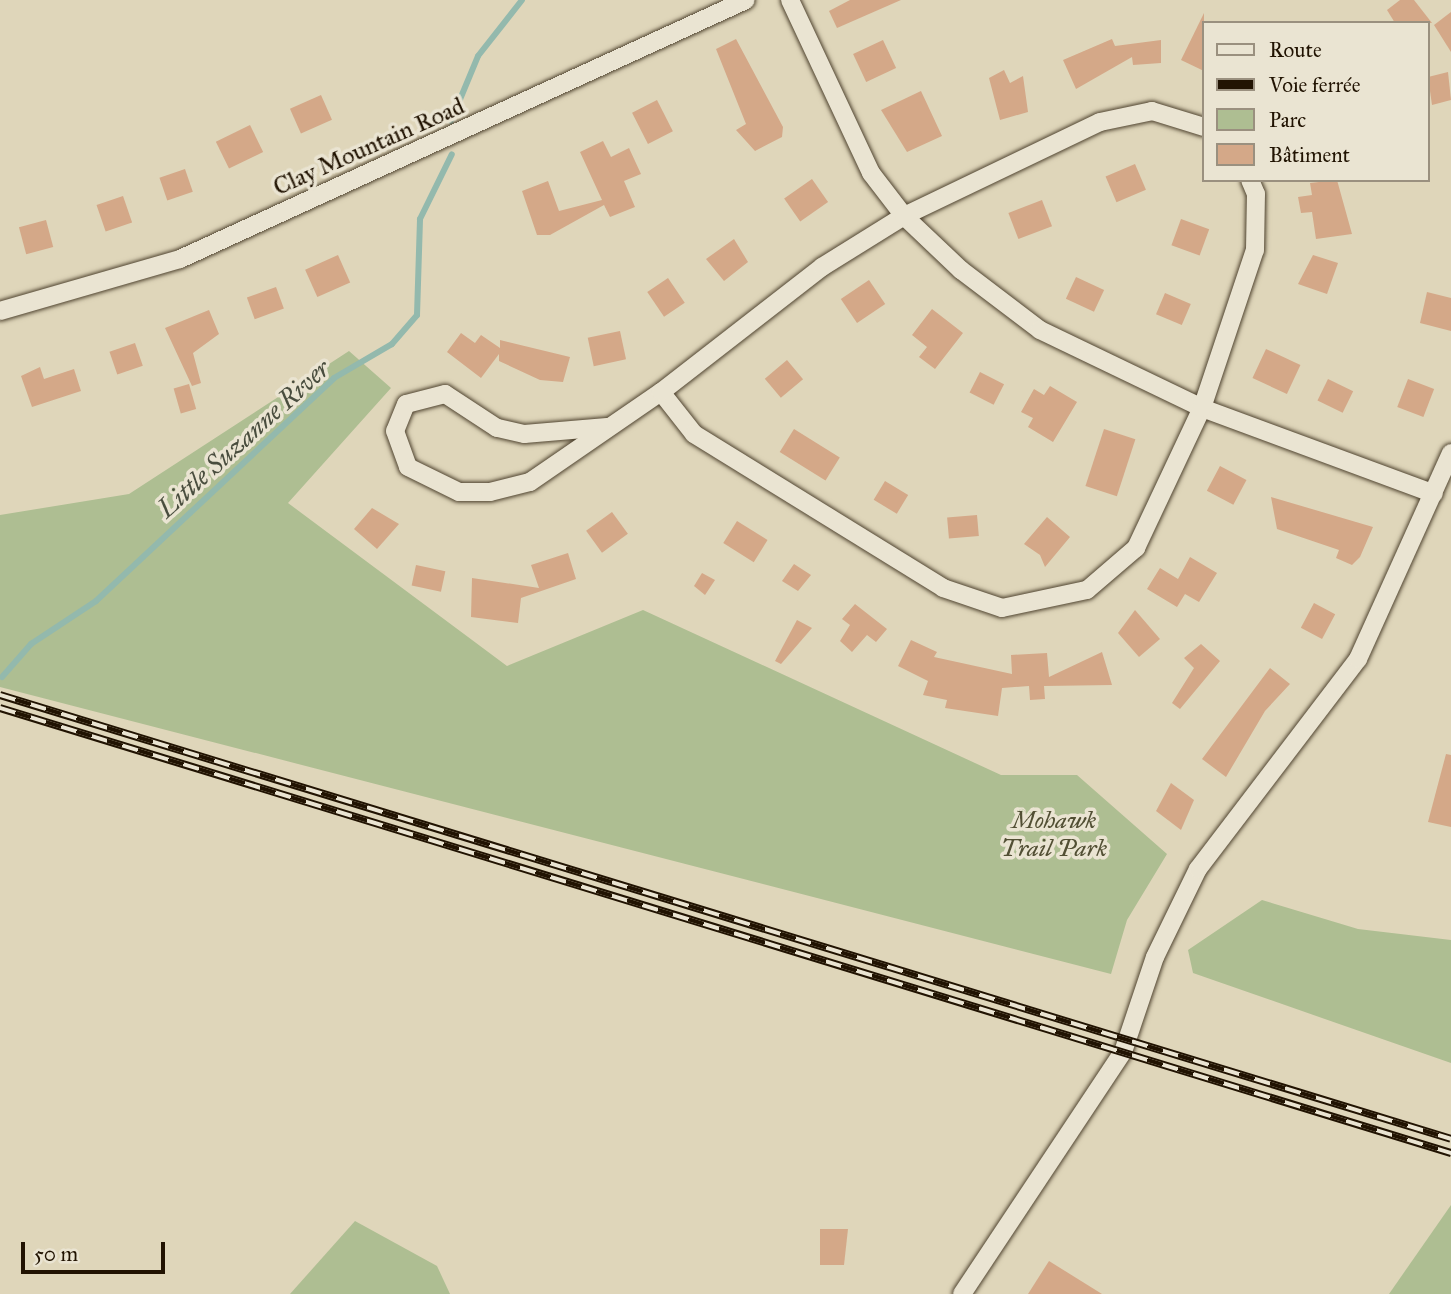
<!DOCTYPE html>
<meta charset="utf-8">
<style>
body{margin:0}
#map{position:relative;width:1451px;height:1294px;overflow:hidden;background:#dfd6ba;font-family:"IM FELL Great Primer",serif}
div>[style]{position:absolute}
.green>*{inset:0;background:#aebe92}
.stream>*{height:6px;margin:-3px;padding:0 3px;transform-origin:3px;border-radius:3px;background:#93b9ad}
.building>*{inset:0;background:#d4a888;transform-origin:0 0}
.roads{filter:drop-shadow(0 0 2px #504430) drop-shadow(0 0 2px #504430)}
.minor>*{height:18px;margin:-9px;padding:0 9px;transform-origin:9px;border-radius:9px;background:#eae4d2}
.rail>*{height:8px;margin-top:-4px;transform-origin:0;background:repeating-linear-gradient(90deg,#eae4d2 0 16px,#211302 0 32px);box-sizing:border-box;border-block:2px solid #211302}
span{translate:-50% -50%;white-space:nowrap;text-align:center;line-height:1.15;-webkit-text-stroke:7px #eae4d2;paint-order:stroke}
.street-label{font-size:24px;color:#211302}
.park-label{font-size:24px;color:#524f34;font-style:italic}
.water-label{font-size:26px;color:#494d3e;font-style:italic}
.legend{position:absolute;left:1202px;top:21px;width:228px;height:161px;box-sizing:border-box;background:#eae4d2;border:2px solid #9a907f;margin:0;padding:9px 12px;list-style:none;font-size:21px;color:#211302}
.legend li{display:flex;align-items:center;gap:14px;height:35px}
.legend b{width:35px;border:2px solid #9a907f}
.scale{position:absolute;left:21px;top:1242px;width:144px;height:32px;box-sizing:border-box;border:4px solid #211302;border-top:0;padding-left:9px;font-size:21px;line-height:24px;white-space:nowrap;color:#211302;-webkit-text-stroke:5px #eae4d2;paint-order:stroke}
</style>
<div id="map">
<div class="green">
<i style="clip-path:polygon(349px 351px,391px 388px,288px 503px,507px 666px,643px 610px,1001px 775px,1077px 775px,1167px 854px,1127px 920px,1111px 974px,0 687px,0 515px,129px 494px)"></i>
<i style="clip-path:polygon(1262px 900px,1358px 929px,1451px 940px,1451px 1063px,1193px 973px,1188px 950px)"></i>
<i style="clip-path:polygon(1451px 1205px,1451px 1294px,1389px 1294px)"></i>
<i style="clip-path:polygon(355px 1221px,437px 1266px,450px 1294px,290px 1294px)"></i>
</div>
<div class="stream">
<i style="left:451px;top:121px;width:70px;rotate:-67.4deg"></i>
<i style="left:478px;top:56px;width:71px;rotate:-51.8deg"></i>
<i style="left:2px;top:677px;width:44px;rotate:-48.7deg"></i>
<i style="left:31px;top:644px;width:78px;rotate:-33.5deg"></i>
<i style="left:96px;top:601px;width:326px;rotate:-43.1deg"></i>
<i style="left:334px;top:378px;width:67px;rotate:-30.4deg"></i>
<i style="left:392px;top:344px;width:38px;rotate:-49deg"></i>
<i style="left:417px;top:315px;width:96px;rotate:-88.2deg"></i>
<i style="left:420px;top:219px;width:72px;rotate:-63.8deg"></i>
</div>
<div class="building">
<i style="clip-path:polygon(850px 0,901px 0,837px 28px,829px 11px)"></i>
<i style="clip-path:polygon(1400px 0,1414px 0,1432px 23px,1395px 23px,1387px 10px)"></i>
<i style="clip-path:polygon(1451px 12px,1451px 52px,1434px 25px)"></i>
<i style="clip-path:polygon(1204px 13px,1204px 71px,1181px 60px)"></i>
<i style="clip-path:polygon(736px 39px,783px 127px,782px 137px,755px 151px,736px 130px,746px 124px,716px 49px)"></i>
<i style="clip-path:polygon(1112px 39px,1115px 46px,1161px 40px,1161px 63px,1133px 65px,1132px 57px,1076px 89px,1063px 60px)"></i>
<i style="left:883px;top:40px;width:31px;height:33px;rotate:65deg"></i>
<i style="clip-path:polygon(1004px 70px,1010px 83px,1023px 76px,1028px 112px,1000px 120px,989px 78px)"></i>
<i style="clip-path:polygon(1448px 72px,1451px 100px,1432px 105px,1428px 77px)"></i>
<i style="clip-path:polygon(921px 91px,942px 136px,907px 152px,881px 110px)"></i>
<i style="left:321px;top:95px;width:27px;height:34px;rotate:66deg"></i>
<i style="left:657px;top:100px;width:35px;height:28px;rotate:63deg"></i>
<i style="left:250px;top:125px;width:30px;height:38px;rotate:64deg"></i>
<i style="clip-path:polygon(603px 141px,611px 157px,629px 148px,641px 174px,624px 181px,635px 207px,610px 217px,604px 205px,550px 235px,537px 235px,522px 191px,548px 181px,559px 211px,602px 200px,580px 152px)"></i>
<i style="left:1135px;top:164px;width:28px;height:32px;rotate:67deg"></i>
<i style="left:185px;top:169px;width:24px;height:27px;rotate:71deg"></i>
<i style="left:812px;top:179px;width:28px;height:34px;rotate:55deg"></i>
<i style="clip-path:polygon(1337px 180px,1352px 234px,1316px 239px,1312px 212px,1301px 213px,1298px 197px,1312px 195px,1310px 183px)"></i>
<i style="left:123px;top:196px;width:28px;height:28px;rotate:71deg"></i>
<i style="left:1042px;top:200px;width:28px;height:36px;rotate:69deg"></i>
<i style="left:1181px;top:219px;width:30px;height:28px;rotate:20deg"></i>
<i style="left:46px;top:220px;width:28px;height:28px;rotate:75deg"></i>
<i style="clip-path:polygon(734px 239px,748px 262px,724px 281px,706px 259px)"></i>
<i style="left:338px;top:255px;width:30px;height:36px;rotate:66deg"></i>
<i style="clip-path:polygon(1313px 255px,1338px 263px,1327px 294px,1298px 284px)"></i>
<i style="left:1076px;top:277px;width:31px;height:24px;rotate:25deg"></i>
<i style="left:668px;top:278px;width:30px;height:25px;rotate:56deg"></i>
<i style="left:869px;top:280px;width:29px;height:34px;rotate:56deg"></i>
<i style="left:276px;top:287px;width:23px;height:31px;rotate:70deg"></i>
<i style="clip-path:polygon(1427px 292px,1451px 298px,1451px 331px,1420px 323px)"></i>
<i style="left:1165px;top:293px;width:28px;height:23px;rotate:23deg"></i>
<i style="clip-path:polygon(932px 309px,963px 333px,935px 369px,919px 357px,927px 347px,912px 335px)"></i>
<i style="clip-path:polygon(209px 310px,219px 334px,193px 353px,201px 383px,192px 386px,165px 328px)"></i>
<i style="left:620px;top:331px;width:29px;height:33px;rotate:78deg"></i>
<i style="clip-path:polygon(461px 333px,475px 343px,481px 335px,500px 348px,500px 340px,570px 357px,563px 382px,540px 380px,499px 361px,499px 354px,481px 378px,447px 352px)"></i>
<i style="left:135px;top:343px;width:24px;height:27px;rotate:71deg"></i>
<i style="left:1266px;top:349px;width:38px;height:32px;rotate:25deg"></i>
<i style="left:787px;top:360px;width:25px;height:29px;rotate:50deg"></i>
<i style="clip-path:polygon(40px 367px,44px 379px,74px 369px,81px 391px,32px 407px,21px 376px)"></i>
<i style="left:980px;top:372px;width:27px;height:23px;rotate:27deg"></i>
<i style="left:1328px;top:379px;width:28px;height:24px;rotate:26deg"></i>
<i style="left:1408px;top:379px;width:28px;height:30px;rotate:21deg"></i>
<i style="left:189px;top:384px;width:26px;height:16px;rotate:74deg"></i>
<i style="clip-path:polygon(1050px 386px,1077px 402px,1053px 442px,1028px 427px,1033px 418px,1021px 412px,1034px 389px,1044px 395px)"></i>
<i style="left:794px;top:429px;width:54px;height:27px;rotate:32deg"></i>
<i style="left:1104px;top:429px;width:33px;height:60px;rotate:18deg"></i>
<i style="left:1220px;top:466px;width:30px;height:28px;rotate:28deg"></i>
<i style="left:885px;top:481px;width:27px;height:22px;rotate:31deg"></i>
<i style="clip-path:polygon(1271px 497px,1373px 527px,1360px 557px,1352px 565px,1336px 558px,1339px 550px,1277px 529px)"></i>
<i style="clip-path:polygon(372px 508px,399px 524px,377px 549px,354px 529px)"></i>
<i style="left:612px;top:512px;width:27px;height:32px;rotate:54deg"></i>
<i style="left:977px;top:515px;width:21px;height:30px;rotate:85deg"></i>
<i style="clip-path:polygon(1047px 517px,1070px 537px,1045px 567px,1040px 555px,1024px 544px)"></i>
<i style="left:737px;top:521px;width:36px;height:26px;rotate:32deg"></i>
<i style="clip-path:polygon(568px 553px,576px 579px,521px 598px,518px 623px,471px 617px,472px 578px,539px 588px,531px 565px)"></i>
<i style="clip-path:polygon(1190px 557px,1217px 573px,1199px 602px,1185px 594px,1177px 607px,1147px 589px,1160px 568px,1178px 579px)"></i>
<i style="clip-path:polygon(794px 564px,811px 575px,798px 591px,782px 581px)"></i>
<i style="left:416px;top:565px;width:30px;height:21px;rotate:12deg"></i>
<i style="clip-path:polygon(702px 573px,715px 580px,705px 595px,694px 586px)"></i>
<i style="left:1314px;top:603px;width:24px;height:28px;rotate:28deg"></i>
<i style="clip-path:polygon(855px 604px,887px 629px,876px 642px,867px 635px,852px 652px,840px 641px,850px 625px,842px 619px)"></i>
<i style="clip-path:polygon(1135px 610px,1160px 639px,1139px 657px,1118px 633px)"></i>
<i style="clip-path:polygon(797px 620px,812px 628px,781px 664px,775px 661px)"></i>
<i style="clip-path:polygon(911px 640px,937px 652px,934px 657px,1012px 674px,1011px 655px,1047px 653px,1049px 677px,1102px 652px,1112px 685px,1044px 686px,1045px 699px,1030px 700px,1029px 686px,1002px 688px,998px 716px,945px 708px,947px 700px,923px 695px,928px 681px,898px 666px)"></i>
<i style="clip-path:polygon(1201px 644px,1220px 661px,1180px 709px,1172px 703px,1194px 668px,1184px 658px)"></i>
<i style="clip-path:polygon(1270px 668px,1290px 684px,1265px 711px,1226px 777px,1202px 759px)"></i>
<i style="clip-path:polygon(1446px 754px,1451px 755px,1451px 827px,1428px 822px)"></i>
<i style="clip-path:polygon(1171px 783px,1194px 800px,1181px 830px,1156px 811px)"></i>
<i style="clip-path:polygon(820px 1229px,848px 1229px,844px 1265px,820px 1265px)"></i>
<i style="clip-path:polygon(1049px 1261px,1102px 1294px,1028px 1294px)"></i>
</div>
<div class="roads">
<div class="minor">
<i style="left:790px;top:0;width:191px;rotate:64.9deg"></i>
<i style="left:871px;top:173px;width:54px;rotate:52.5deg"></i>
<i style="left:904px;top:216px;width:79px;rotate:43.5deg"></i>
<i style="left:961px;top:270px;width:99px;rotate:37.2deg"></i>
<i style="left:1040px;top:330px;width:180px;rotate:25.7deg"></i>
<i style="left:1202px;top:408px;width:247px;rotate:20.3deg"></i>
<i style="left:0;top:311px;width:187px;rotate:-16.1deg"></i>
<i style="left:180px;top:259px;width:622px;rotate:-24.59deg"></i>
<i style="left:661px;top:392px;width:53px;rotate:51.8deg"></i>
<i style="left:694px;top:434px;width:293px;rotate:31.7deg"></i>
<i style="left:943px;top:588px;width:62px;rotate:18.7deg"></i>
<i style="left:1002px;top:608px;width:87px;rotate:-12deg"></i>
<i style="left:1087px;top:590px;width:65px;rotate:-40.6deg"></i>
<i style="left:1136px;top:548px;width:155px;rotate:-64.8deg"></i>
<i style="left:1202px;top:408px;width:167px;rotate:-71.5deg"></i>
<i style="left:1255px;top:250px;width:56px;rotate:-89deg"></i>
<i style="left:1256px;top:194px;width:15px;rotate:-113deg"></i>
<i style="left:607px;top:427px;width:83px;rotate:175.2deg"></i>
<i style="left:524px;top:434px;width:28px;rotate:-167deg"></i>
<i style="left:497px;top:428px;width:62px;rotate:-146.8deg"></i>
<i style="left:445px;top:394px;width:40px;rotate:165.6deg"></i>
<i style="left:406px;top:404px;width:29px;rotate:112deg"></i>
<i style="left:395px;top:431px;width:38px;rotate:70deg"></i>
<i style="left:408px;top:467px;width:57px;rotate:26.1deg"></i>
<i style="left:459px;top:492px;width:31px"></i>
<i style="left:490px;top:492px;width:41px;rotate:-14deg"></i>
<i style="left:530px;top:482px;width:159px;rotate:-34.5deg"></i>
<i style="left:661px;top:392px;width:204px;rotate:-37.8deg"></i>
<i style="left:822px;top:267px;width:97px;rotate:-31.9deg"></i>
<i style="left:904px;top:216px;width:217px;rotate:-25.6deg"></i>
<i style="left:1100px;top:122px;width:53px;rotate:-11.9deg"></i>
<i style="left:1152px;top:111px;width:54px;rotate:17.1deg"></i>
<i style="left:962px;top:1294px;width:291px;rotate:-56.4deg"></i>
<i style="left:1123px;top:1052px;width:100px;rotate:-71.4deg"></i>
<i style="left:1155px;top:957px;width:98px;rotate:-64deg"></i>
<i style="left:1198px;top:869px;width:264px;rotate:-52.7deg"></i>
<i style="left:1358px;top:659px;width:226px;rotate:-65.7deg"></i>
</div>
</div>
<div class="rail">
<i style="left:0;top:695px;width:1517px;rotate:17.01deg"></i>
<i style="left:0;top:708px;width:1518px;rotate:17.05deg"></i>
</div>
<div class="street-label">
<span style="left:369px;top:147px;rotate:-24deg">Clay Mountain Road</span>
</div>
<div class="park-label">
<span style="left:1054px;top:835px">Mohawk<br>Trail Park</span>
</div>
<div class="water-label">
<span style="left:244px;top:439px;rotate:-42deg">Little Suzanne River</span>
</div>
<ul class="legend">
<li><b style="height:9px;background:#eae4d2"></b>Route</li>
<li><b style="height:9px;background:#211302"></b>Voie ferrée</li>
<li><b style="height:19px;background:#aebe92"></b>Parc</li>
<li><b style="height:19px;background:#d4a888"></b>Bâtiment</li>
</ul>
<div class="scale">50 m</div>
</div>
